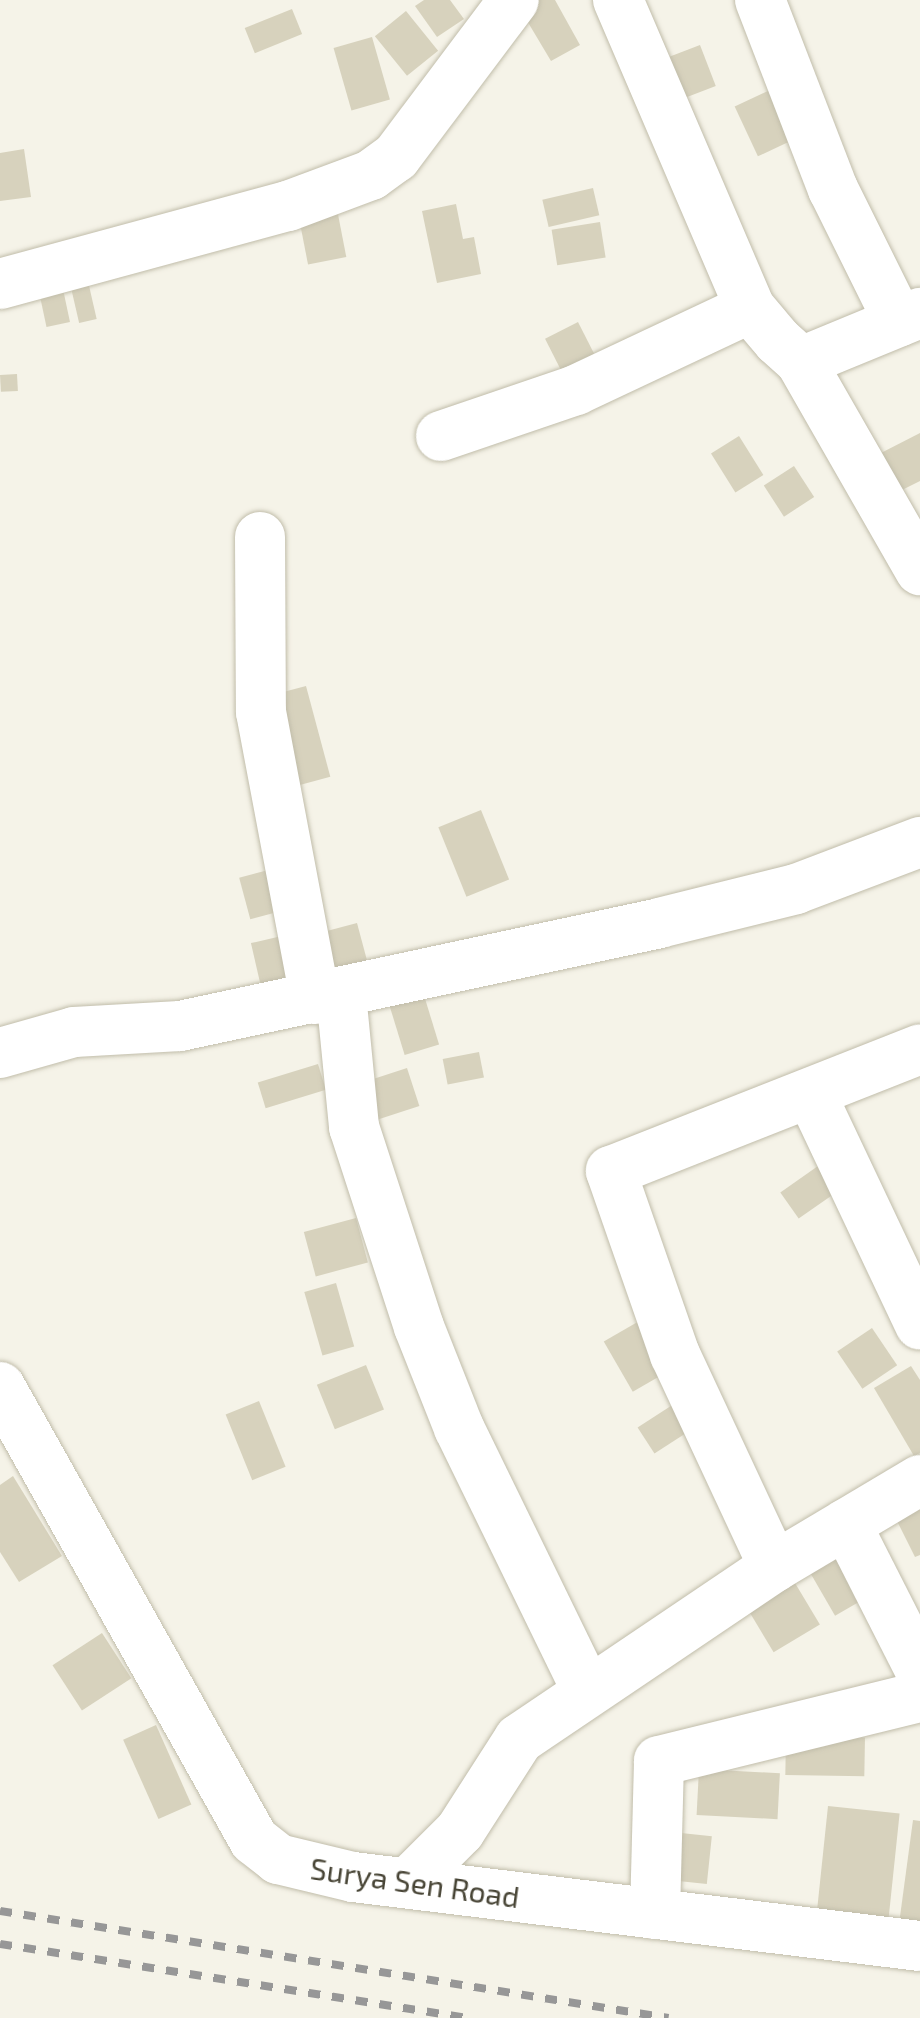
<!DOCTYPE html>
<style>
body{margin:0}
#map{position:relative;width:920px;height:2018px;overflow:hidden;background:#f5f3e8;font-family:"Exo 2",sans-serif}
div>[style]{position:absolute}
.building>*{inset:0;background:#d7d2bd;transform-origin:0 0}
.roads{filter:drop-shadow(0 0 2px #c1bdaa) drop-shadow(0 0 2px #c1bdaa)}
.minor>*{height:50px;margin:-25px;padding:0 25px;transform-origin:25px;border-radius:25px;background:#fff}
.rail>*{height:8px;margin-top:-4px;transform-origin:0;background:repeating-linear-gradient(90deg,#979797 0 12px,transparent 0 24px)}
span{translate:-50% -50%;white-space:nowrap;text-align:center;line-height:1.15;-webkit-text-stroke:8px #fff;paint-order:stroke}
.street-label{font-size:30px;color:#484536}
</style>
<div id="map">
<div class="building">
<i style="clip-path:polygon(424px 0,450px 0,464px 19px,437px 37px,415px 6px)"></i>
<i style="clip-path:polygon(536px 0,555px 0,580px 45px,551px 61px,520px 9px)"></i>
<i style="left:292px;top:9px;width:27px;height:51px;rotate:68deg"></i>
<i style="left:406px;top:11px;width:51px;height:40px;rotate:51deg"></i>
<i style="left:372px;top:37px;width:65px;height:40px;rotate:74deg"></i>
<i style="left:700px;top:45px;width:44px;height:46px;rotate:69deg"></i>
<i style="left:770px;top:90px;width:55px;height:39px;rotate:65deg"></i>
<i style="clip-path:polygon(24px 149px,31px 197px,0 201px,0 153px)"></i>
<i style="left:593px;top:188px;width:28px;height:52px;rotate:77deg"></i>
<i style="left:336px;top:204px;width:54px;height:39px;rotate:79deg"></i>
<i style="clip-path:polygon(456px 204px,463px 239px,474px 237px,481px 274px,437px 283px,422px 211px)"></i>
<i style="left:600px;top:222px;width:36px;height:49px;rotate:81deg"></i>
<i style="left:60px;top:275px;width:48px;height:24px;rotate:78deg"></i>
<i style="left:87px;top:277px;width:43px;height:18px;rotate:77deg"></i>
<i style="left:578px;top:322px;width:40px;height:37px;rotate:63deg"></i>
<i style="left:17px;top:374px;width:17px;height:17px;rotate:87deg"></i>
<i style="clip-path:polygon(920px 433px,920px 481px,898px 492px,879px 454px)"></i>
<i style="left:739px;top:436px;width:46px;height:33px;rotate:58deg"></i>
<i style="left:794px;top:466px;width:37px;height:36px;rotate:57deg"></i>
<i style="left:306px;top:686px;width:94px;height:42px;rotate:75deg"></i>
<i style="left:481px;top:810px;width:75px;height:46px;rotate:68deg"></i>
<i style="left:272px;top:869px;width:43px;height:34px;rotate:75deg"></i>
<i style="left:357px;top:923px;width:39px;height:38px;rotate:75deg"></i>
<i style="left:286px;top:935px;width:43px;height:36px;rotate:77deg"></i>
<i style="left:423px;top:992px;width:55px;height:36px;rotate:73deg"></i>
<i style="left:479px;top:1052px;width:26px;height:37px;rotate:79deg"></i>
<i style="left:318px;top:1064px;width:27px;height:63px;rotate:73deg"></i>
<i style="left:407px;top:1068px;width:40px;height:54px;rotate:72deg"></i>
<i style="left:818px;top:1166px;width:32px;height:46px;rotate:55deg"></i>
<i style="left:356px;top:1218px;width:46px;height:54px;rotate:75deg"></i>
<i style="left:336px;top:1283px;width:66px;height:33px;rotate:74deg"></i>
<i style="left:641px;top:1320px;width:58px;height:43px;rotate:60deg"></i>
<i style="left:872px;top:1328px;width:45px;height:42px;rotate:56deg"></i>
<i style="left:366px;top:1365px;width:48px;height:53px;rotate:68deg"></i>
<i style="clip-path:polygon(911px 1366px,920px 1380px,920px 1453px,914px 1456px,874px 1388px)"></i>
<i style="left:259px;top:1401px;width:71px;height:36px;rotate:68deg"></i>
<i style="left:677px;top:1402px;width:31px;height:47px;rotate:57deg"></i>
<i style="clip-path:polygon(13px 1476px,62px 1556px,19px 1582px,0 1552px,0 1485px)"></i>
<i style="clip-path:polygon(920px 1491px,920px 1555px,915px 1557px,890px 1507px)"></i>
<i style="left:834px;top:1546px;width:61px;height:34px;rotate:60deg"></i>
<i style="left:789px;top:1573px;width:60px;height:54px;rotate:59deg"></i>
<i style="left:102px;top:1633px;width:54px;height:59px;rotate:57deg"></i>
<i style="left:156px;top:1725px;width:87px;height:36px;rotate:66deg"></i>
<i style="left:786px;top:1736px;width:79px;height:39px;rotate:1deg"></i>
<i style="left:699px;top:1769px;width:81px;height:46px;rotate:3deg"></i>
<i style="left:828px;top:1806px;width:72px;height:108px;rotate:6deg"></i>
<i style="clip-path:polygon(913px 1820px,920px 1821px,920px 1927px,899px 1924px)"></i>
<i style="left:681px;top:1833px;width:31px;height:48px;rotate:6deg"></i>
</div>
<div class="roads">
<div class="minor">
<i style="left:618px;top:0;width:335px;rotate:66.8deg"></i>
<i style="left:750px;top:308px;width:43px;rotate:49.7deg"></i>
<i style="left:778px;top:341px;width:31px;rotate:42deg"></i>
<i style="left:801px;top:362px;width:129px;rotate:-22.4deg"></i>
<i style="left:760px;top:0;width:203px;rotate:68.9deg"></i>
<i style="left:833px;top:189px;width:148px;rotate:63.6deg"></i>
<i style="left:0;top:284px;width:298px;rotate:-15.2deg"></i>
<i style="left:288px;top:206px;width:89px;rotate:-20.5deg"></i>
<i style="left:371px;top:175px;width:31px;rotate:-36deg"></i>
<i style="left:396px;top:157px;width:196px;rotate:-53.1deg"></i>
<i style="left:801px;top:362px;width:240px;rotate:60.2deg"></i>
<i style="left:441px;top:436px;width:143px;rotate:-18.8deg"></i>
<i style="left:576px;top:390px;width:192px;rotate:-25.2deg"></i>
<i style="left:260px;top:537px;width:175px;rotate:89.7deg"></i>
<i style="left:261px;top:712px;width:292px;rotate:79.3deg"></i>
<i style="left:341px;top:994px;width:134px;rotate:84.4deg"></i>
<i style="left:354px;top:1127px;width:210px;rotate:72deg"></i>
<i style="left:419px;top:1327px;width:109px;rotate:68.4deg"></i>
<i style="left:459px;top:1428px;width:292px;rotate:64deg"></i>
<i style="left:0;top:1053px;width:77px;rotate:-15.8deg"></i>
<i style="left:74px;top:1032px;width:106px;rotate:-3.2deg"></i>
<i style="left:180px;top:1026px;width:490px;rotate:-12.1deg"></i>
<i style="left:659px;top:923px;width:141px;rotate:-13.9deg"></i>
<i style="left:796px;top:889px;width:133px;rotate:-20.8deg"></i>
<i style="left:811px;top:1094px;width:255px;rotate:64.7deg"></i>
<i style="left:0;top:1387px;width:519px;rotate:60.72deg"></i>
<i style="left:254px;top:1840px;width:31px;rotate:38deg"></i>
<i style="left:278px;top:1859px;width:77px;rotate:13.5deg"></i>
<i style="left:353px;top:1877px;width:571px;rotate:6.94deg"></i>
<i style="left:846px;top:1524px;width:164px;rotate:63.1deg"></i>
<i style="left:774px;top:1567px;width:234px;rotate:-115deg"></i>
<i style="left:675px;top:1355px;width:195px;rotate:-109.2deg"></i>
<i style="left:611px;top:1171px;width:332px;rotate:-21.5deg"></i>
<i style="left:409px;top:1882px;width:72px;rotate:-45deg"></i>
<i style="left:460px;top:1831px;width:109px;rotate:-57.3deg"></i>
<i style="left:519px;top:1739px;width:308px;rotate:-34deg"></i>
<i style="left:774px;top:1567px;width:170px;rotate:-30.8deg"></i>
<i style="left:655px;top:1914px;width:153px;rotate:-88.5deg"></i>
<i style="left:659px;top:1761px;width:269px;rotate:-13.8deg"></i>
</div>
</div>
<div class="rail">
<i style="left:0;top:1911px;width:677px;rotate:9.1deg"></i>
<i style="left:0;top:1944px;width:473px;rotate:9deg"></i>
</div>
<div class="street-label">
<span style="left:415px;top:1882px;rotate:8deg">Surya Sen Road</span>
</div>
</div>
